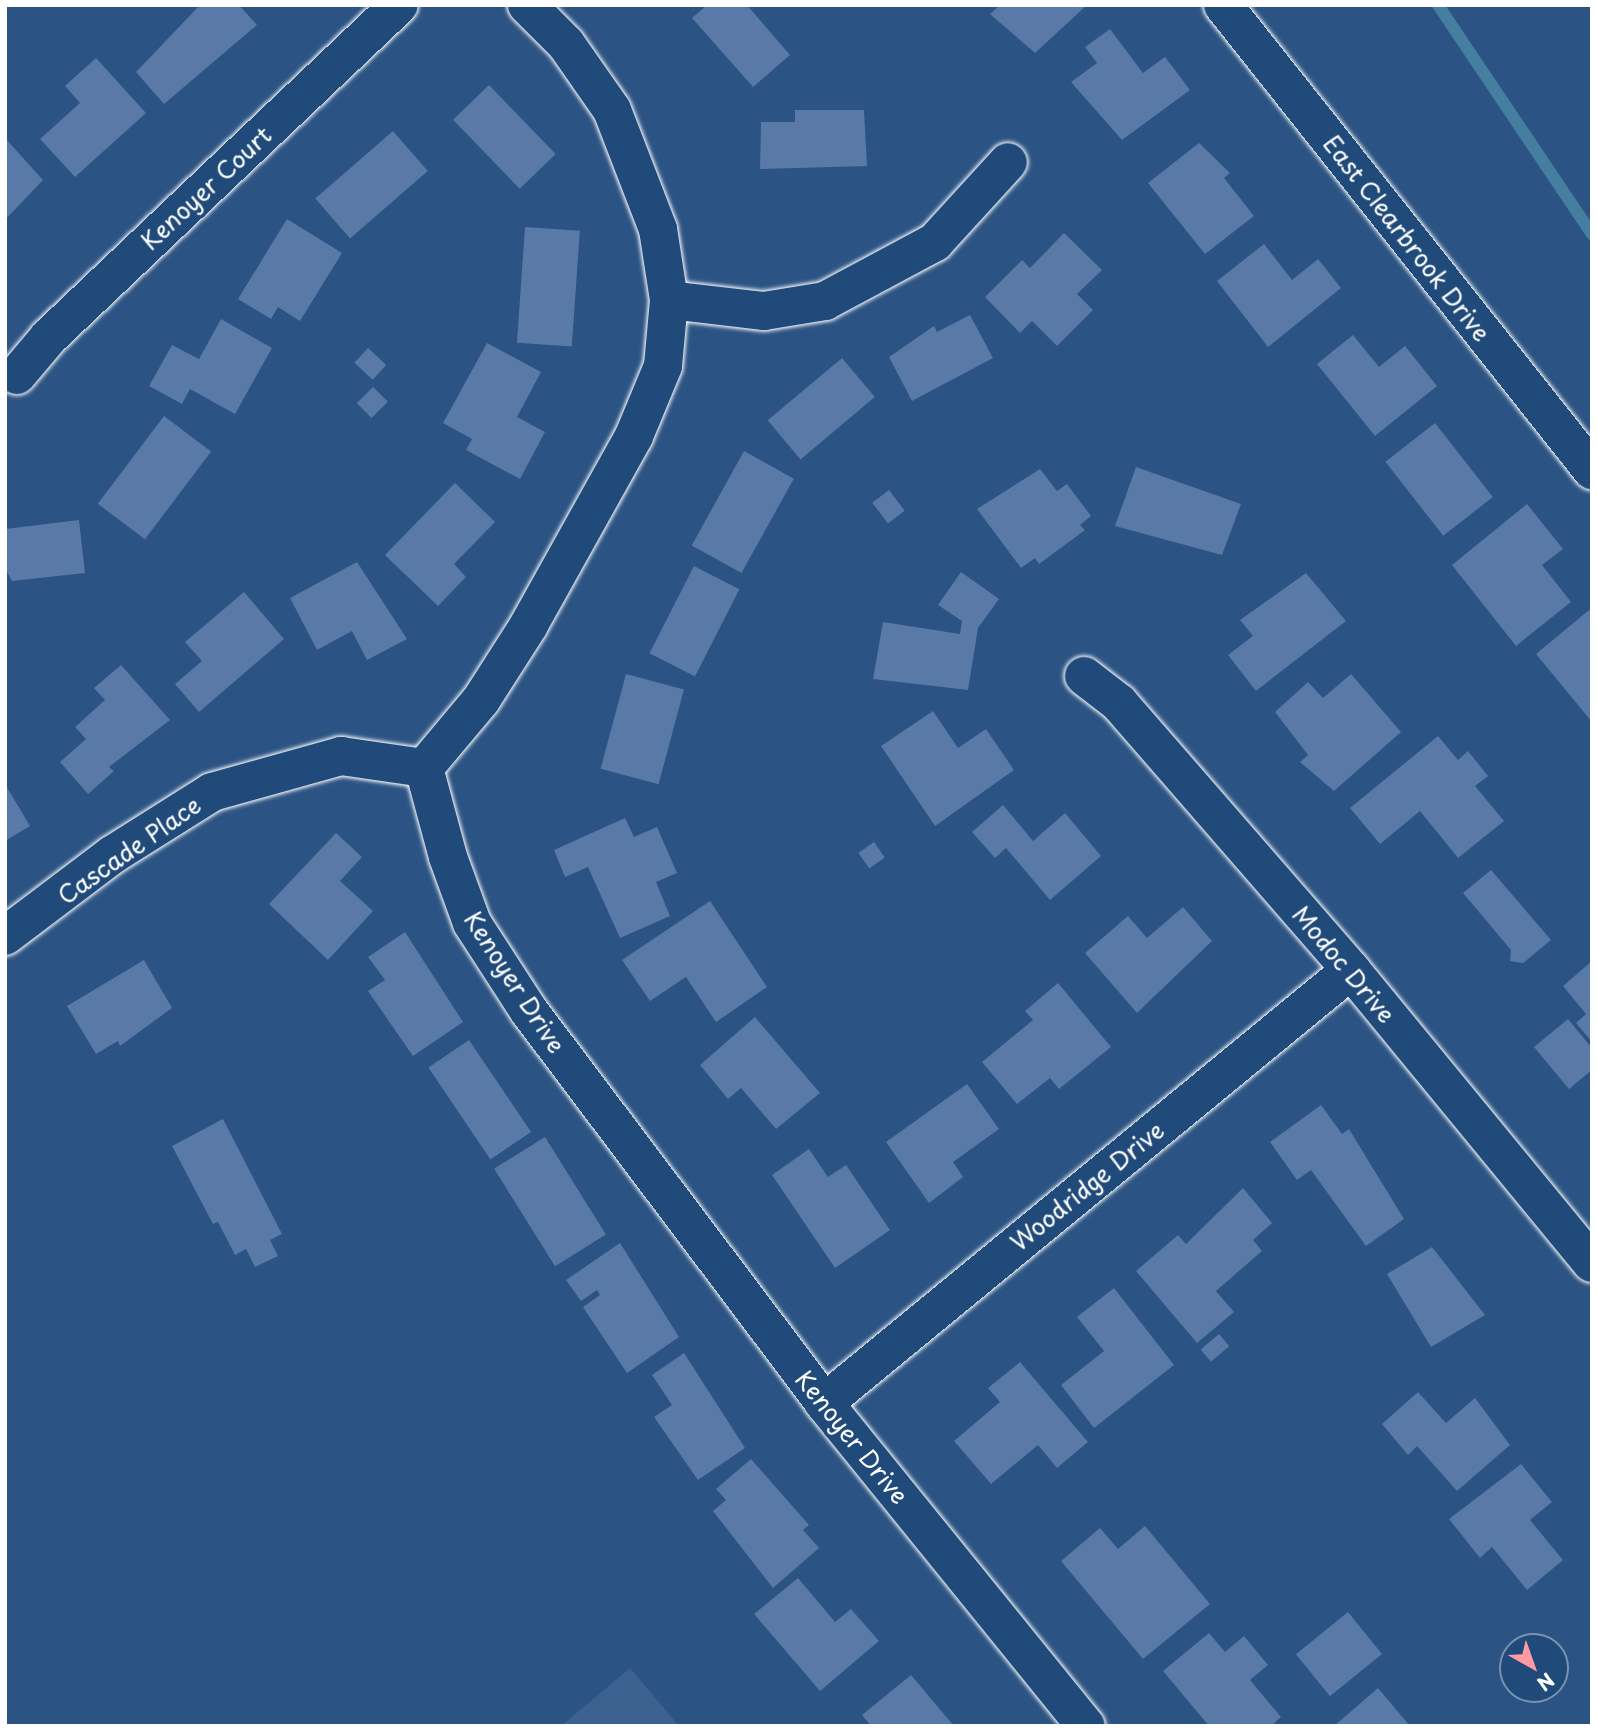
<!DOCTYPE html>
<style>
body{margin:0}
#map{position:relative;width:1597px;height:1731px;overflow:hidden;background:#2b5383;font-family:"Playpen Sans",sans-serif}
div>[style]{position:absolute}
.built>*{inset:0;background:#3d6190}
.stream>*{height:12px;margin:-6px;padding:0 6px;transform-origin:6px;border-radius:6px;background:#467ea0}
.building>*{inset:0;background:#5979a6;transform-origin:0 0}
.roads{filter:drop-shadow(0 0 2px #fff) drop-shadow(0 0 2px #fff)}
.minor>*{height:38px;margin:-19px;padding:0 19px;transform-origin:19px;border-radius:19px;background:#1f4a7a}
span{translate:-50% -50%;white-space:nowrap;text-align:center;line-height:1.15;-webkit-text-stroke:7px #1f4a7a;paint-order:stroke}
.street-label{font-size:24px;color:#fff}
.frame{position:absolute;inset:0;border:7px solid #fff;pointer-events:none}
.north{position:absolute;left:1499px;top:1633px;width:70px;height:70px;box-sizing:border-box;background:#1f4a7a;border:2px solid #7992af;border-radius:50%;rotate:140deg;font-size:19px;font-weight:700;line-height:28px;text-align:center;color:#fff}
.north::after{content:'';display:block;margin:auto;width:24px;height:32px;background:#ff9aa2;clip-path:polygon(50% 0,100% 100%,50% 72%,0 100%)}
</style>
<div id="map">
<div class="built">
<i style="clip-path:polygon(630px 1668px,679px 1726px,561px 1726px)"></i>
</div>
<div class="stream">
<i style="left:1438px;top:5px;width:276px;rotate:56.1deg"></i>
</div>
<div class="building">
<i style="clip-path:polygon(200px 5px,239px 5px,257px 25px,164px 104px,136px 72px)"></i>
<i style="clip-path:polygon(707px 5px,747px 5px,790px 55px,753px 87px,692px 18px)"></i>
<i style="clip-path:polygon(1000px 5px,1087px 5px,1035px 53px,990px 14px)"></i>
<i style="clip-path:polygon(1110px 29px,1143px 73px,1165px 57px,1190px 90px,1122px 140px,1071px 82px,1097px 63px,1085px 47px)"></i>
<i style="clip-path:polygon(96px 58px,146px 113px,75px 177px,40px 139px,80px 103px,65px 86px)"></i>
<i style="left:489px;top:85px;width:96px;height:50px;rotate:46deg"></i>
<i style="clip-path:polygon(795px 110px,864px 110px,867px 166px,760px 169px,761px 122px,795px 122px)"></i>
<i style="left:393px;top:131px;width:53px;height:103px;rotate:49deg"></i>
<i style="clip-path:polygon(5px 138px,43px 180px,5px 220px)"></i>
<i style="clip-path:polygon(1199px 143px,1230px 173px,1224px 178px,1254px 216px,1205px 254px,1148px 183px)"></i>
<i style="clip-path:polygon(287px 219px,342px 253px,300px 321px,278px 307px,271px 319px,238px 299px)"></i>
<i style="left:525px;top:227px;width:55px;height:116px;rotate:4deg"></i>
<i style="clip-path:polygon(1064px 233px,1102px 270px,1077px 294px,1093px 310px,1057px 346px,1032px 321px,1020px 333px,985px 297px,1022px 260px,1030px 268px)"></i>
<i style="clip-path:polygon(1264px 244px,1292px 280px,1318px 259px,1341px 288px,1268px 347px,1217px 281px)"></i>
<i style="clip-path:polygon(970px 315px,993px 358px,912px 401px,889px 357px,934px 326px,937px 332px)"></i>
<i style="clip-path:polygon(221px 319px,272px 348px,235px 414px,190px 389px,182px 404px,149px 386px,172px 345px,199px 359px)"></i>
<i style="clip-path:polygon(1353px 335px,1379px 367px,1405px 346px,1437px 386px,1375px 436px,1317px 364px)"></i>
<i style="clip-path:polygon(487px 343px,541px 372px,517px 417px,545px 432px,520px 479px,466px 450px,472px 439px,443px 423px)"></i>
<i style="left:368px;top:348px;width:25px;height:20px;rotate:43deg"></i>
<i style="left:842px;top:358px;width:51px;height:97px;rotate:50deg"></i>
<i style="left:373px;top:387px;width:21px;height:23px;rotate:45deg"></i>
<i style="left:164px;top:416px;width:59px;height:110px;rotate:37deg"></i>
<i style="left:1435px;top:423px;width:94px;height:63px;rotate:52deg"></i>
<i style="left:744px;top:451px;width:57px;height:108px;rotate:29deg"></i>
<i style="clip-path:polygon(1136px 467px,1241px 504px,1222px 555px,1115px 526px)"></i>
<i style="clip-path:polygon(1040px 469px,1057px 491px,1067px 484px,1091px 516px,1080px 525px,1085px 530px,1039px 564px,1035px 558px,1021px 568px,977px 509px)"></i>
<i style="clip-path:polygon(455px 483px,495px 522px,454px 564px,466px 577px,438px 606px,385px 555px)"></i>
<i style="left:889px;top:490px;width:26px;height:21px;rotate:53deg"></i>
<i style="clip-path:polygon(1527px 504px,1563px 549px,1542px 565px,1571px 602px,1516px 646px,1452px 565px)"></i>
<i style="clip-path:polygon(79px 520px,85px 573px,12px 581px,5px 568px,5px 529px)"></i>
<i style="clip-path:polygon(357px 562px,407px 639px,367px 660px,352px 631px,317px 650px,290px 598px)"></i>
<i style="left:694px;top:566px;width:51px;height:98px;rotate:27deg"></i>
<i style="clip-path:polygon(961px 572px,999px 599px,978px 628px,968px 690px,873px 679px,883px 622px,960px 634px,962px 621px,938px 605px)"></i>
<i style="clip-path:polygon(1306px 573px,1346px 621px,1256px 691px,1228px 655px,1253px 636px,1240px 620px)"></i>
<i style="clip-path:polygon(244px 592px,284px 639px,199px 712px,175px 684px,202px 661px,185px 642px)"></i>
<i style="clip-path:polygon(1589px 610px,1592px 613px,1592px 722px,1536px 654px)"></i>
<i style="clip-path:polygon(121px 665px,170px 720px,109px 767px,114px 771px,88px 794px,60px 762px,86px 739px,75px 727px,105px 700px,94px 688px)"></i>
<i style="left:626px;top:674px;width:60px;height:98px;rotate:15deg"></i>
<i style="clip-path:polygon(1351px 674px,1401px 732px,1334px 791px,1300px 762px,1308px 755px,1275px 712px,1308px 682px,1323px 698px)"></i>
<i style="clip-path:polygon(933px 711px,958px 748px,986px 729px,1014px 770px,935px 826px,881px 746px)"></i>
<i style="clip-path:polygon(1438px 736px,1458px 760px,1468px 751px,1488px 776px,1475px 786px,1504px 821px,1458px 858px,1420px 811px,1380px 844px,1350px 808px)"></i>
<i style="clip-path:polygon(5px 784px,30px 826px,5px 841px)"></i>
<i style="clip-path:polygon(1003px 805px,1033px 841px,1065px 813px,1101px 856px,1050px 900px,1006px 848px,995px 858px,972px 832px)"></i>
<i style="clip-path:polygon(625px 818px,634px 837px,657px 827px,677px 873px,656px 882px,670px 916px,620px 938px,588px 867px,565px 877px,554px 850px)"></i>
<i style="clip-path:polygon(336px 833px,362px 857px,340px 881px,373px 911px,328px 960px,269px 904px)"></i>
<i style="left:874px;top:842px;width:19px;height:19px;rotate:55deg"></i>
<i style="clip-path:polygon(1491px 870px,1551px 940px,1523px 963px,1510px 961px,1511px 950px,1463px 893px)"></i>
<i style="clip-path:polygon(710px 901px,767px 987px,716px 1022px,686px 977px,650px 1001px,622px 960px)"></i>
<i style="clip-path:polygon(1183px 907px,1212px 941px,1137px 1013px,1085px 953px,1128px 916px,1147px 938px)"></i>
<i style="clip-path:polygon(405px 932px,463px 1022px,413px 1056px,368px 991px,385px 980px,368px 957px)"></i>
<i style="clip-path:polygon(144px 960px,172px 1008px,120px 1046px,118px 1041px,96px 1054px,67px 1006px)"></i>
<i style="clip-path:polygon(1592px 961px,1592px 1042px,1576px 1023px,1586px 1014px,1563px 986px)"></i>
<i style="clip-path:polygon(1058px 983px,1111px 1047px,1059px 1089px,1050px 1078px,1017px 1104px,982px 1062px,1033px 1020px,1025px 1011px)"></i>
<i style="clip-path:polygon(755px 1017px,820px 1093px,776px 1129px,741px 1088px,728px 1099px,700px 1065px)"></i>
<i style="clip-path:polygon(1568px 1019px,1592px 1048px,1592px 1070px,1569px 1089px,1534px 1047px)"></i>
<i style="left:469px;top:1040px;width:111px;height:49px;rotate:56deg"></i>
<i style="clip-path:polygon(967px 1084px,999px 1129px,953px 1162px,963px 1177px,929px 1203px,886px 1142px)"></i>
<i style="clip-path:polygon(1321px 1105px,1342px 1134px,1349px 1129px,1404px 1219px,1366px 1246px,1311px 1170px,1297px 1180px,1270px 1142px)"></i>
<i style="clip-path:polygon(223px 1119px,282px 1234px,270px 1240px,278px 1256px,255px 1267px,246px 1249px,235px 1255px,218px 1222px,213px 1224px,172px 1146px)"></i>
<i style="left:545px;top:1137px;width:115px;height:60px;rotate:58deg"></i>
<i style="clip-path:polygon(809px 1149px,828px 1177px,846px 1165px,890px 1230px,835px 1268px,772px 1175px)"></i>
<i style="clip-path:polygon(1243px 1188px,1272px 1223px,1253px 1240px,1262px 1251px,1216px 1291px,1234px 1312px,1197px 1343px,1136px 1271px,1178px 1235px,1186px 1244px)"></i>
<i style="clip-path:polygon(620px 1243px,679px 1337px,627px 1373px,583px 1307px,600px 1295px,597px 1290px,581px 1301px,566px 1280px)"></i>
<i style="clip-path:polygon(1432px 1247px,1485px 1315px,1431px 1347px,1387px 1274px)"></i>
<i style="clip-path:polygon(1114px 1288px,1174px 1365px,1094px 1428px,1061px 1385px,1104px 1351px,1077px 1317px)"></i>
<i style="left:1219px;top:1334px;width:16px;height:24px;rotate:50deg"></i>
<i style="clip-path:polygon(684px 1353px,745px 1448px,698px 1480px,654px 1417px,672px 1405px,652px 1375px)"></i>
<i style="clip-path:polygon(1020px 1362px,1088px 1442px,1057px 1468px,1038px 1445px,991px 1484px,954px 1441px,1000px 1402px,988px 1388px)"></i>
<i style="clip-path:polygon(1418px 1392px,1446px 1423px,1475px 1398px,1510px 1445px,1457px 1491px,1417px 1446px,1408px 1455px,1382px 1424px)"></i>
<i style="clip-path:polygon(751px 1459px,809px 1525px,803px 1530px,819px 1548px,773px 1588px,713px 1511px,726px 1500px,716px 1489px)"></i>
<i style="clip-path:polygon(1521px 1464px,1552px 1502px,1530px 1520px,1563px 1560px,1527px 1590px,1492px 1547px,1480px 1558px,1449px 1519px)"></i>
<i style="clip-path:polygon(1145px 1526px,1210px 1604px,1143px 1659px,1061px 1561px,1100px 1528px,1118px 1549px)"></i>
<i style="clip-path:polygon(798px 1578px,835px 1622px,851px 1609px,879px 1641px,820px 1691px,754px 1614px)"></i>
<i style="left:1348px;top:1612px;width:54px;height:67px;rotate:51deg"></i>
<i style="clip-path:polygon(1209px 1633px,1225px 1652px,1244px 1636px,1268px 1665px,1250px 1680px,1281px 1717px,1271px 1726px,1209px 1726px,1163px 1671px)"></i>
<i style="clip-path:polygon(911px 1675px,954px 1726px,871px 1726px,862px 1715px)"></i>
<i style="clip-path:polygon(1378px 1688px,1410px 1726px,1334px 1726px)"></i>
</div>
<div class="roads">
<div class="minor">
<i style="left:527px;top:5px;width:55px;rotate:45deg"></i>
<i style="left:566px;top:44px;width:80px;rotate:55.1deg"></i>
<i style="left:612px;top:110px;width:128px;rotate:68.9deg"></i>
<i style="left:658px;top:229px;width:72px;rotate:81.2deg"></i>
<i style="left:669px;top:300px;width:66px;rotate:95.2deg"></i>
<i style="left:663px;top:366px;width:76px;rotate:112.5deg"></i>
<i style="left:634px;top:436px;width:216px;rotate:119.1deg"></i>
<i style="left:529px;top:625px;width:89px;rotate:122.6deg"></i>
<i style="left:481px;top:700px;width:89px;rotate:130deg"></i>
<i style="left:424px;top:768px;width:92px;rotate:74.9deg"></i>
<i style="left:448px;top:857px;width:70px;rotate:70deg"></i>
<i style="left:472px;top:923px;width:105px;rotate:57.1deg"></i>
<i style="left:529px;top:1011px;width:491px;rotate:53deg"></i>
<i style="left:824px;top:1403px;width:416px;rotate:51deg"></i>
<i style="left:1223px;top:5px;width:594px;rotate:51.57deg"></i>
<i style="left:669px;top:300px;width:96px;rotate:6.6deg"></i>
<i style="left:764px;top:311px;width:62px;rotate:-9.3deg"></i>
<i style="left:825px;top:301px;width:125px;rotate:-28.2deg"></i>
<i style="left:935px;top:242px;width:108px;rotate:-47.6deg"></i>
<i style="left:17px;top:375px;width:50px;rotate:-49.9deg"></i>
<i style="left:49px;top:337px;width:482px;rotate:-43.5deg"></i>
<i style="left:1084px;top:676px;width:44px;rotate:37.6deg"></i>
<i style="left:1119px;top:703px;width:354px;rotate:49deg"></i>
<i style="left:1351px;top:970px;width:379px;rotate:50.6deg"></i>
<i style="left:5px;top:936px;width:134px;rotate:-37.1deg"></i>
<i style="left:112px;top:855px;width:118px;rotate:-32.2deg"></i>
<i style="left:212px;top:792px;width:134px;rotate:-15.6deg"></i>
<i style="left:341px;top:756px;width:84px;rotate:8.2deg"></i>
<i style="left:824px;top:1403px;width:682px;rotate:-39.41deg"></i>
</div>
</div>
<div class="street-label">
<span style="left:206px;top:188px;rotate:-43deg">Kenoyer Court</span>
<span style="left:1407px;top:238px;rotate:52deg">East Clearbrook Drive</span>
<span style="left:129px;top:850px;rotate:-35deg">Cascade Place</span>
<span style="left:1344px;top:964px;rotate:50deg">Modoc Drive</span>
<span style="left:515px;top:982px;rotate:57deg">Kenoyer Drive</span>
<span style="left:1087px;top:1186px;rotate:-39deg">Woodridge Drive</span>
<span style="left:852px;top:1437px;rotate:51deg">Kenoyer Drive</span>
</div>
<div class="frame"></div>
<div class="north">N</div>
</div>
